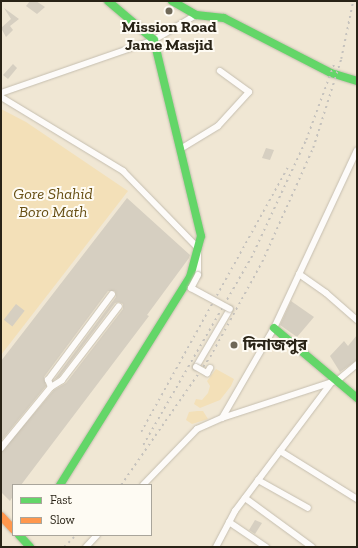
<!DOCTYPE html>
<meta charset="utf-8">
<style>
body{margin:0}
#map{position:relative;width:358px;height:548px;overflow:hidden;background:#f0e7d4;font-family:"Zilla Slab","Noto Sans Bengali",serif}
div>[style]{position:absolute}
.green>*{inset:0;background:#f3e0b8}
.building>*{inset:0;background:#d6cfc1;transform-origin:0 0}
.roads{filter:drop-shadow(0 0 1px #c5beaf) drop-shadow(0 0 1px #c5beaf)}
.street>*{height:6px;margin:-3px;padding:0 3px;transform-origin:3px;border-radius:3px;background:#fdfbf9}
.fast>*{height:8px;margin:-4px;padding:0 4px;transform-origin:4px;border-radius:4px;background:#63d668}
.slow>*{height:8px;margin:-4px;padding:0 4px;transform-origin:4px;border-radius:4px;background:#ff974d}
.rail>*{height:1.5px;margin-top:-0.75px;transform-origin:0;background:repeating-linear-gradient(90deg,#c5c2bd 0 2px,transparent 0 6px)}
.bridges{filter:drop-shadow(0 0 1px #c5beaf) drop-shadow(0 0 1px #c5beaf)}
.street-bridge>*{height:6px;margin:-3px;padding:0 3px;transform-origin:3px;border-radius:3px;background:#fdfbf9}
.dots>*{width:11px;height:11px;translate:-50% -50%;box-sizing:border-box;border:2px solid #fefbf3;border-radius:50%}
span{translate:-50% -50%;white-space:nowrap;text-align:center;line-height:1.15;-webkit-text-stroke:4px #fefbf3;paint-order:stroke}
.poi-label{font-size:16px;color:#292316;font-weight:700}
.left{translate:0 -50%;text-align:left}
.park-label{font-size:16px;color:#674f14;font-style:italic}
.frame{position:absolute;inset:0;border:2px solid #292316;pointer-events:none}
.legend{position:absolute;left:12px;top:484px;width:140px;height:52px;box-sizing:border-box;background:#fefbf3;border:1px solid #a9a59b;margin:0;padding:5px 7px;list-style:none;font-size:12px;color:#292316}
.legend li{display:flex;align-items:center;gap:8px;height:20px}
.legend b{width:20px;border:1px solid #a9a59b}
</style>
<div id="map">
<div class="green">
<i style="clip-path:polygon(1px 109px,26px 122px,128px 191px,1px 355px)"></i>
<i style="clip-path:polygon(216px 369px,234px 379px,231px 386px,220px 400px,200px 408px,194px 404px,196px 399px,202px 400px,208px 393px,210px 386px,207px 381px)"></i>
<i style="clip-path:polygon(197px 411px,203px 411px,208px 419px,192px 424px,186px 420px,189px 412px)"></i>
</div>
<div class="building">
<i style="clip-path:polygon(30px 1px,36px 1px,45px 7px,37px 14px,26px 6px)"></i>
<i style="clip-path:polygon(4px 8px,19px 19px,10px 26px,13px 30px,6px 37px,1px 28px,11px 19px)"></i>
<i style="clip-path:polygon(13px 64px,17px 68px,8px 79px,3px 75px)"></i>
<i style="clip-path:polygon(266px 148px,274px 150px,270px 160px,262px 158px)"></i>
<i style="clip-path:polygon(127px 198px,190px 255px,189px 258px,147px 315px,149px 316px,21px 485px,13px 485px,13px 496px,10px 501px,1px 492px,1px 452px,54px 390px,66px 383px,123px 309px,123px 304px,119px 302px,115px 303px,59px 377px,54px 380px,116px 297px,115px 291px,108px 291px,44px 377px,46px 386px,1px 441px,1px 361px)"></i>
<i style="clip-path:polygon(291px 301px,314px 317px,297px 337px,280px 325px)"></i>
<i style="left:16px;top:304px;width:11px;height:20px;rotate:38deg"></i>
<i style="clip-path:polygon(357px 335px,357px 360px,340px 372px,330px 356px,344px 341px,348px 346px)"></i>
<i style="clip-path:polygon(255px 520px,262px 523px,255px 534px,249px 530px)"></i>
</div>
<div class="roads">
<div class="street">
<i style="left:1px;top:93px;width:162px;rotate:-19.1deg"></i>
<i style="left:154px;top:40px;width:49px;rotate:-30.8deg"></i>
<i style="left:1px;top:97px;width:143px;rotate:31.2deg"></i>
<i style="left:123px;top:171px;width:107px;rotate:45.8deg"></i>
<i style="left:198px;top:248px;width:27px;rotate:90deg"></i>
<i style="left:182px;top:148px;width:42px;rotate:-31.4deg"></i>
<i style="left:218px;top:126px;width:46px;rotate:-47.6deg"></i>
<i style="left:249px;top:92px;width:36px;rotate:-144deg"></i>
<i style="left:299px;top:274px;width:33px;rotate:35deg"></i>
<i style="left:326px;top:293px;width:41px;rotate:41.1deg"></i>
<i style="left:196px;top:367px;width:67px;rotate:-59.6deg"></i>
<i style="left:51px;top:387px;width:8px;rotate:-113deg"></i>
<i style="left:48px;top:380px;width:107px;rotate:-53.3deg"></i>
<i style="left:222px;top:418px;width:122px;rotate:-18.1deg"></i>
<i style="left:338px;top:380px;width:25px;rotate:-40deg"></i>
<i style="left:1px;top:448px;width:79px;rotate:-50.7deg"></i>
<i style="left:51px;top:387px;width:13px;rotate:-32deg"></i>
<i style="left:62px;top:380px;width:93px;rotate:-52.4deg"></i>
<i style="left:280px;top:451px;width:91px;rotate:31.9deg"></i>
<i style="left:258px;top:480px;width:57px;rotate:29.2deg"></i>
<i style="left:143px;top:485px;width:78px;rotate:-46deg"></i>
<i style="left:197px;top:429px;width:27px;rotate:-24deg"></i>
<i style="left:222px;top:418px;width:104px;rotate:-60deg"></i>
<i style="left:274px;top:328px;width:196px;rotate:-65deg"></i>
<i style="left:245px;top:498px;width:83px;rotate:36.2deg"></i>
<i style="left:229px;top:522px;width:45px;rotate:34deg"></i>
<i style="left:86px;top:547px;width:16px;rotate:-47deg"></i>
<i style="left:216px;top:547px;width:41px;rotate:-62.2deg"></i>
<i style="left:235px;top:511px;width:161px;rotate:-53.1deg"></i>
</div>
<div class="fast">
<i style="left:172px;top:1px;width:28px;rotate:30deg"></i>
<i style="left:196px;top:15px;width:28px;rotate:6deg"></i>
<i style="left:224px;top:18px;width:120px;rotate:27.2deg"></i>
<i style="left:331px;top:73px;width:27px;rotate:17deg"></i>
<i style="left:274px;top:328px;width:109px;rotate:40.1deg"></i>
<i style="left:60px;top:485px;width:245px;rotate:-58deg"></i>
<i style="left:190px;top:277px;width:42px;rotate:-75deg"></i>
<i style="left:201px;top:236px;width:202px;rotate:-103.5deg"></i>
<i style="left:154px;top:40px;width:60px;rotate:-139.7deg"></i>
<i style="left:19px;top:535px;width:16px;rotate:47deg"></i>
</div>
<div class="slow">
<i style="left:1px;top:516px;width:18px;rotate:47deg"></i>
</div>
</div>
<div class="rail">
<i style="left:141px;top:432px;width:303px;rotate:-61deg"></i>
<i style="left:143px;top:445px;width:216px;rotate:-60deg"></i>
<i style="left:251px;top:258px;width:130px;rotate:-65deg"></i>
<i style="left:306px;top:140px;width:84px;rotate:-69.8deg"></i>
<i style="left:121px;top:485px;width:156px;rotate:-55.2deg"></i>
<i style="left:210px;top:357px;width:108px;rotate:-61.3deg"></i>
<i style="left:262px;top:262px;width:125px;rotate:-65.9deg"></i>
<i style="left:313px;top:148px;width:93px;rotate:-72.5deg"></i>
<i style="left:341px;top:59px;width:59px;rotate:-78.3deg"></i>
<i style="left:64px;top:547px;width:17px;rotate:-45deg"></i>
</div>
<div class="bridges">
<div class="street-bridge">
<i style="left:198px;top:275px;width:15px;rotate:118deg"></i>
<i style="left:191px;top:288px;width:44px;rotate:28.3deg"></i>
<i style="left:196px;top:367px;width:13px;rotate:29deg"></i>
<i style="left:207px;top:373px;width:6px;rotate:-59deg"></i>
</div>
</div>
<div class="dots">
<i style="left:169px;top:11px;background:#6f6858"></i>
<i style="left:234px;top:345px;background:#6f6858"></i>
</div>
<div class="poi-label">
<span style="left:169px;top:36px">Mission Road<br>Jame Masjid</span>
<span class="left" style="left:243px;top:345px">দিনাজপুর</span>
</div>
<div class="park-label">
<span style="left:53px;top:203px">Gore Shahid<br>Boro Math</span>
</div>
<div class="frame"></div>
<ul class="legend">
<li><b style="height:5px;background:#63d668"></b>Fast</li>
<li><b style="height:5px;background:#ff974d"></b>Slow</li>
</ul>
</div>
